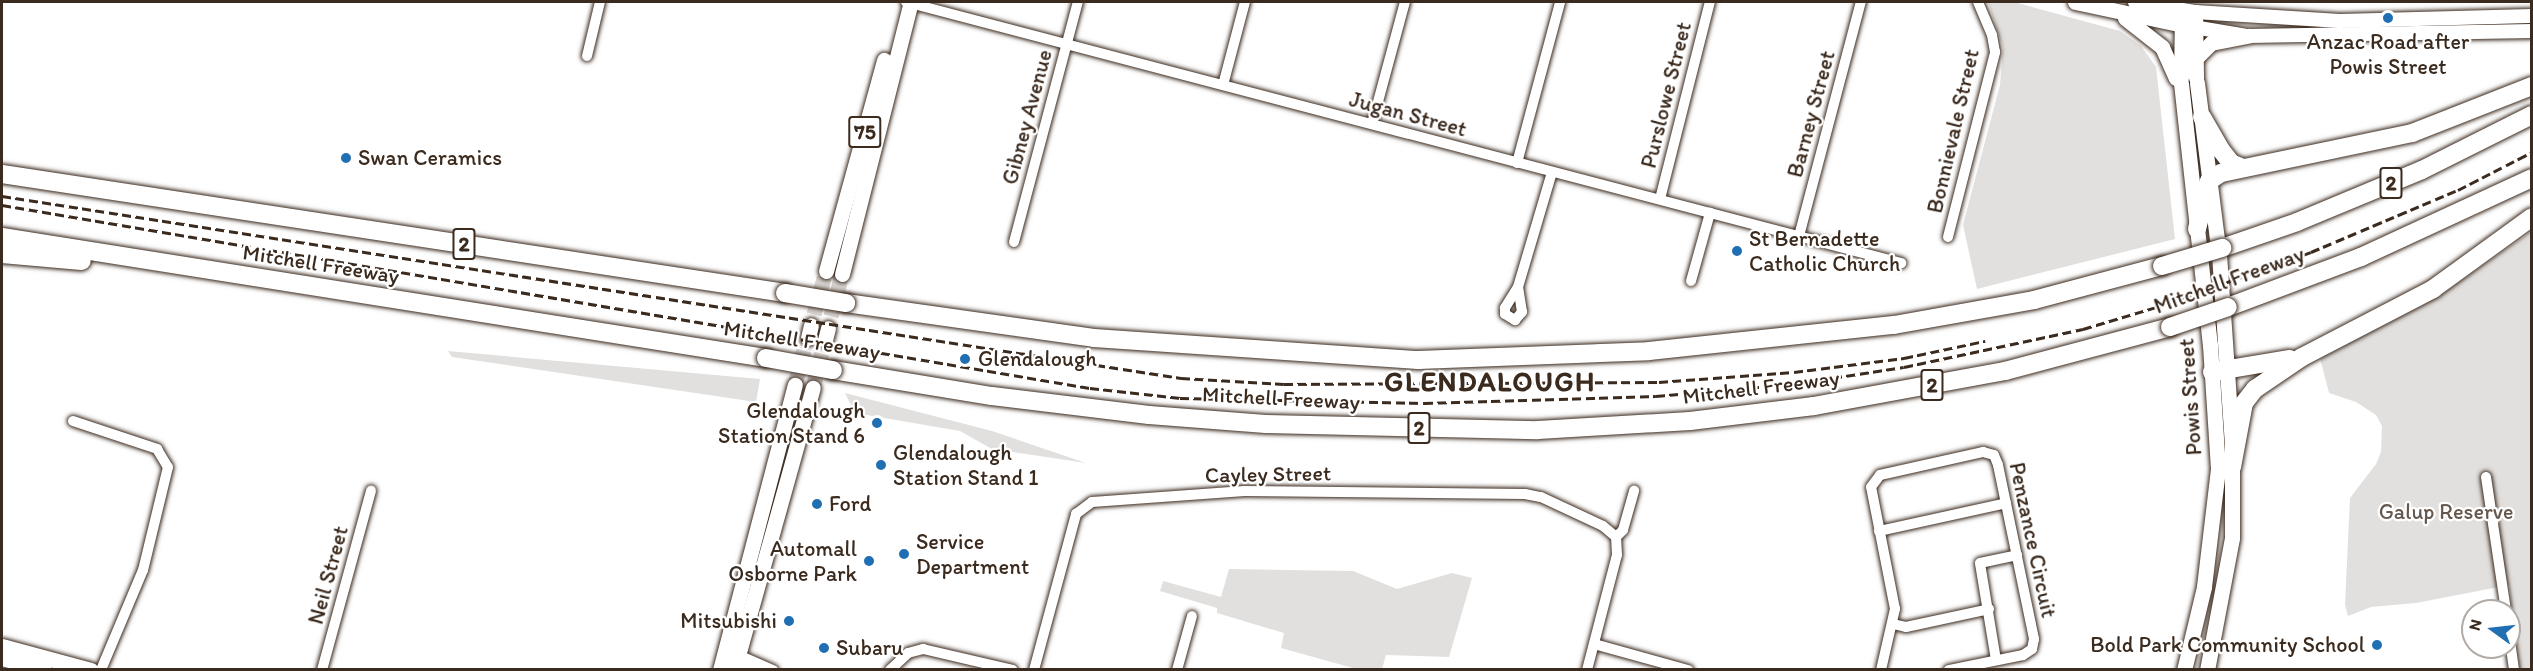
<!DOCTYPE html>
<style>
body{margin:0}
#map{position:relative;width:2533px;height:671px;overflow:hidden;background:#fff;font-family:Itim,sans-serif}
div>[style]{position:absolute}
.green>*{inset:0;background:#e2e0de}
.primary-tunnel>*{height:15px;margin-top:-7.5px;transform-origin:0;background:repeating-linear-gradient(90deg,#d8d4d2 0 15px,transparent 0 23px)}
.roads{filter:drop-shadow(0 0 2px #3b2a1e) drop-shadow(0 0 2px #3b2a1e)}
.minor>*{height:10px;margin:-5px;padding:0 5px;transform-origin:5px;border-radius:5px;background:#fff}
.secondary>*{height:14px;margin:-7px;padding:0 7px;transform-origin:7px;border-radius:7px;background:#fff}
.primary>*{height:15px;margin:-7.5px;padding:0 7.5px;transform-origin:7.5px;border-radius:7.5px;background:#fff}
.motorway>*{height:18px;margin:-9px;padding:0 9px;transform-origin:9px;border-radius:9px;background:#fff}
.rail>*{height:3px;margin-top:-1.5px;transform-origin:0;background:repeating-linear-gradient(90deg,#3b2a1e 0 9px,transparent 0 13.5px)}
.bridges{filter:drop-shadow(0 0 2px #3b2a1e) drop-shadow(0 0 2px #3b2a1e)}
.motorway-bridge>*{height:18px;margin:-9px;padding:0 9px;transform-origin:9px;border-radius:9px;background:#fff}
.dots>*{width:16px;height:16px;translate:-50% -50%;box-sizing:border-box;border:3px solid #fff;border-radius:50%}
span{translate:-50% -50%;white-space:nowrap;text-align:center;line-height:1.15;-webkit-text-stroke:4.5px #fff;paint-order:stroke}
.shield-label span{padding:2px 4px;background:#fff;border:2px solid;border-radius:4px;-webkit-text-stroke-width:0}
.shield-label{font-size:21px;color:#3b2a1e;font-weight:700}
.poi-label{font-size:22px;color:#3b2a1e}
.left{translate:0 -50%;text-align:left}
.right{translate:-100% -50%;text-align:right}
.street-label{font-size:22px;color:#3b2a1e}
.park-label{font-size:22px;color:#65584e}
.district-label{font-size:28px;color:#3b2a1e;font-weight:700;letter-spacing:1.5px}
.frame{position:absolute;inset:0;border:3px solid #3b2a1e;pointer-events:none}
.north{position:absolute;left:2461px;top:599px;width:60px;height:60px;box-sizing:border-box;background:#fff;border:2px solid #b1aaa5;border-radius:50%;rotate:285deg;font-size:16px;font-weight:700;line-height:24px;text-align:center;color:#3b2a1e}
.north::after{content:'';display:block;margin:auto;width:21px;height:27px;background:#1f6fb2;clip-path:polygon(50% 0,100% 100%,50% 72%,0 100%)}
</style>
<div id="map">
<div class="green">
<i style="clip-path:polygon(1988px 2px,2014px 2px,2120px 31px,2141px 46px,2156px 67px,2175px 239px,1977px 289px,1963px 225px,2000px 85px,2003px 48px)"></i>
<i style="clip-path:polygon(2531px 232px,2531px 669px,2520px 669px,2509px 585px,2416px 603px,2371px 607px,2348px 616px,2345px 605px,2350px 498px,2376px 464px,2381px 452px,2382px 426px,2376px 415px,2356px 402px,2329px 393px,2320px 358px,2433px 300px)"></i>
<i style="clip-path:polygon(448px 351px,760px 379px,756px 402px,452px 357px)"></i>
<i style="clip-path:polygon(845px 393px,992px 431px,1086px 463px,992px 449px,960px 431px,855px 413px)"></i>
<i style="clip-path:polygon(1229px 569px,1353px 571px,1397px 589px,1452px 573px,1472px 578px,1449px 657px,1386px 655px,1382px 669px,1360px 670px,1281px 648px,1284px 633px,1217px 613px,1217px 608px,1160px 591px,1163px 581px,1221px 597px)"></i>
</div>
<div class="primary-tunnel">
<i style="left:814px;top:314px;width:45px;rotate:-74.4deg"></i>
<i style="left:831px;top:316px;width:43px;rotate:-75.3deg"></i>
<i style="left:795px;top:385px;width:36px;rotate:-76deg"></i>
<i style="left:813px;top:388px;width:36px;rotate:-76deg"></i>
</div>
<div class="roads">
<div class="minor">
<i style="left:906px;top:2px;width:1029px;rotate:14.7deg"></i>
<i style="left:587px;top:56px;width:56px;rotate:-76.5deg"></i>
<i style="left:1223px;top:85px;width:86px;rotate:-75.2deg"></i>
<i style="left:1372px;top:124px;width:126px;rotate:-74.9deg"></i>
<i style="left:1517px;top:163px;width:167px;rotate:-75deg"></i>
<i style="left:1660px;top:199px;width:203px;rotate:-75.8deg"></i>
<i style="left:1799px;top:236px;width:242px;rotate:-75.2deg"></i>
<i style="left:1948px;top:237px;width:191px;rotate:-75.7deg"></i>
<i style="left:1995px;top:52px;width:17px;rotate:-100deg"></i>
<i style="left:1992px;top:35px;width:36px;rotate:-113deg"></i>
<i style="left:1014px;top:242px;width:248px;rotate:-75.1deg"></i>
<i style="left:1691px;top:281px;width:71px;rotate:-74.4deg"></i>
<i style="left:1518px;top:287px;width:25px;rotate:122deg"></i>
<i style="left:1505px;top:308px;width:6px;rotate:90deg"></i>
<i style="left:1505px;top:314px;width:12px;rotate:31deg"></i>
<i style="left:1515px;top:320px;width:11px;rotate:-49deg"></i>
<i style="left:1522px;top:312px;width:25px;rotate:-99deg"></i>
<i style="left:1518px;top:287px;width:120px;rotate:-73.5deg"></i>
<i style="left:73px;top:421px;width:89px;rotate:18.4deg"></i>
<i style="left:157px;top:449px;width:21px;rotate:59deg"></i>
<i style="left:168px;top:467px;width:106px;rotate:103.6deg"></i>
<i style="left:143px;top:570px;width:108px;rotate:112.8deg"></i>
<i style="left:2486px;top:477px;width:135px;rotate:81.5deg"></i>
<i style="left:1879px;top:531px;width:130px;rotate:-12.4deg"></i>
<i style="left:1893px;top:624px;width:13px;rotate:13deg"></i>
<i style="left:1906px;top:627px;width:85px;rotate:-12.2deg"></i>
<i style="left:2509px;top:634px;width:36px;rotate:82deg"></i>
<i style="left:1594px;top:644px;width:98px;rotate:15.5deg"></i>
<i style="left:734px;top:653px;width:43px;rotate:23.6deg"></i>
<i style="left:1996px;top:660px;width:98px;rotate:-99.4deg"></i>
<i style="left:1980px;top:563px;width:38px;rotate:-12deg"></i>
<i style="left:728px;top:664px;width:41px;rotate:7deg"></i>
<i style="left:322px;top:670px;width:186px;rotate:-74.7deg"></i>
<i style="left:890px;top:670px;width:25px;rotate:-43deg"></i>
<i style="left:908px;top:653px;width:16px;rotate:-15deg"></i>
<i style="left:923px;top:649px;width:92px;rotate:13.1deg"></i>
<i style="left:1034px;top:670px;width:162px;rotate:-74.9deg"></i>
<i style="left:1076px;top:514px;width:20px;rotate:-37deg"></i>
<i style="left:1092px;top:502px;width:153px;rotate:-4.1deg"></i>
<i style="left:1245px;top:491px;width:280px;rotate:0.6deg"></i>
<i style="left:1525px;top:494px;width:16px;rotate:11deg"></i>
<i style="left:1541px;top:497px;width:68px;rotate:25.1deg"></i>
<i style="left:1603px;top:526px;width:17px;rotate:40deg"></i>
<i style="left:1177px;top:670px;width:56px;rotate:-74.5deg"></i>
<i style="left:1587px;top:670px;width:119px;rotate:-75.4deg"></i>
<i style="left:1617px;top:555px;width:18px;rotate:-93deg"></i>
<i style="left:1616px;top:537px;width:10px;rotate:-45deg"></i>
<i style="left:1623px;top:530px;width:41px;rotate:-74.2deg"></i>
<i style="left:1881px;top:670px;width:63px;rotate:-77.1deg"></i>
<i style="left:1895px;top:609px;width:124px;rotate:-101.1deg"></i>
<i style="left:1871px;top:487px;width:15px;rotate:-53deg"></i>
<i style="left:1880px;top:475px;width:106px;rotate:-12.6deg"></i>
<i style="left:1983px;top:452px;width:11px;rotate:15deg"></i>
<i style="left:1994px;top:455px;width:11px;rotate:68deg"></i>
<i style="left:1998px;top:465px;width:178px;rotate:78.3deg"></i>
<i style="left:2034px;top:639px;width:10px;rotate:101deg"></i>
<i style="left:2032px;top:649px;width:11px;rotate:146deg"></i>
<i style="left:2023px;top:655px;width:76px;rotate:168.5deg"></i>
</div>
<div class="secondary">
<i style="left:2195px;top:12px;width:145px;rotate:3.6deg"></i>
<i style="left:2340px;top:21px;width:192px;rotate:-1.5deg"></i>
<i style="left:2193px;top:27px;width:56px;rotate:9.3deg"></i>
<i style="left:2248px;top:36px;width:284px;rotate:-1deg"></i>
</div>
<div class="primary">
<i style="left:2075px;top:2px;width:121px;rotate:12deg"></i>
<i style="left:2135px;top:2px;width:61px;rotate:9.5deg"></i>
<i style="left:2195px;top:12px;width:66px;rotate:89.1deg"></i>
<i style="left:2125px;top:18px;width:47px;rotate:38.1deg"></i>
<i style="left:2162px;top:47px;width:34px;rotate:66deg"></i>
<i style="left:2195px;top:59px;width:23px;rotate:-45deg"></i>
<i style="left:2211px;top:43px;width:38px;rotate:-11deg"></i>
<i style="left:2181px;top:78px;width:62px;rotate:-89.1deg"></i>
<i style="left:2181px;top:83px;width:264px;rotate:83.7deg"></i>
<i style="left:2210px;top:345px;width:124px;rotate:86.3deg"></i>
<i style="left:2218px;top:469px;width:119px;rotate:96.8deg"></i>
<i style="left:2204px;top:587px;width:85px;rotate:103.5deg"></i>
<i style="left:2197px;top:83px;width:172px;rotate:82.7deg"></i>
<i style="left:2219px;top:254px;width:193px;rotate:86.1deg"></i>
<i style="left:2232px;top:447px;width:91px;rotate:90deg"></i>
<i style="left:2232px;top:538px;width:134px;rotate:100.7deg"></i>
<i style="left:826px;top:271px;width:219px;rotate:-74.6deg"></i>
<i style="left:842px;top:274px;width:281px;rotate:-75.8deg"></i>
<i style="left:808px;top:338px;width:13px;rotate:-77deg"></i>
<i style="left:825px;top:340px;width:12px;rotate:-76deg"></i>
<i style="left:2px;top:646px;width:92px;rotate:15.1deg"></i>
<i style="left:2px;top:658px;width:44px;rotate:15.9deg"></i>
<i style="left:720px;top:670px;width:295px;rotate:-75.3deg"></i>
<i style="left:734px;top:670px;width:293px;rotate:-74.4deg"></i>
</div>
<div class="motorway">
<i style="left:2202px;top:117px;width:38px;rotate:60deg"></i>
<i style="left:2221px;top:150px;width:16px;rotate:52deg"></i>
<i style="left:2231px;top:163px;width:13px;rotate:23deg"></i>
<i style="left:2px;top:174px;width:792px;rotate:8.64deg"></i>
<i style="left:2197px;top:229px;width:49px;rotate:-76deg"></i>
<i style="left:2209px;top:181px;width:14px;rotate:-34deg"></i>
<i style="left:2221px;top:173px;width:195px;rotate:-11.8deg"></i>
<i style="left:2412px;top:133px;width:129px;rotate:-21.4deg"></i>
<i style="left:2px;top:237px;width:774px;rotate:9deg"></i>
<i style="left:2222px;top:248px;width:79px;rotate:-19.1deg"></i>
<i style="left:2297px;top:222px;width:135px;rotate:-22.6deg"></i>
<i style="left:2422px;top:170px;width:123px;rotate:-26.6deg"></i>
<i style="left:2px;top:254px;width:80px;rotate:5deg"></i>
<i style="left:846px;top:303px;width:250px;rotate:8deg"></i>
<i style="left:1094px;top:338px;width:325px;rotate:3.9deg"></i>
<i style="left:1418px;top:360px;width:231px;rotate:-2.2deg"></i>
<i style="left:1649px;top:351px;width:246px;rotate:-6.1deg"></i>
<i style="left:1894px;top:325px;width:142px;rotate:-10.1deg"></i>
<i style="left:2034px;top:300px;width:132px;rotate:-14.9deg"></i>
<i style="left:2228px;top:307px;width:142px;rotate:-20.6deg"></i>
<i style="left:2361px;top:257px;width:188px;rotate:-24.8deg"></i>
<i style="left:833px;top:370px;width:161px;rotate:9.3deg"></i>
<i style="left:992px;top:396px;width:158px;rotate:6.9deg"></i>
<i style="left:1149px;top:415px;width:117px;rotate:4.4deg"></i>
<i style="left:1266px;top:424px;width:272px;rotate:1.3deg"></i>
<i style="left:1538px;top:430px;width:152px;rotate:-3.4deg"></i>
<i style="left:1690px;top:421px;width:125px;rotate:-6.9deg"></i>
<i style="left:1814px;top:406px;width:194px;rotate:-10.4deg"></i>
<i style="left:2005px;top:371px;width:171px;rotate:-14.9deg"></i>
<i style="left:2212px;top:372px;width:79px;rotate:-9.5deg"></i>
<i style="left:2232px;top:467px;width:65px;rotate:-79.4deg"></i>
<i style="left:2244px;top:403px;width:18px;rotate:-52deg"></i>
<i style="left:2255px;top:389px;width:57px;rotate:-34.2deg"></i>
<i style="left:2302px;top:357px;width:148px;rotate:-27.4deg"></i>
<i style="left:2433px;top:289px;width:122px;rotate:-36deg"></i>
</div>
</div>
<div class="rail">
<i style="left:2px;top:196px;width:1193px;rotate:8.78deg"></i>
<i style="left:1181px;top:378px;width:103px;rotate:3.3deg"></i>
<i style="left:1284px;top:384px;width:375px;rotate:-0.3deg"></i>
<i style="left:1659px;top:382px;width:135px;rotate:-4.2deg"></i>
<i style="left:1794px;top:372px;width:111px;rotate:-7.3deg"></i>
<i style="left:1904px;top:358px;width:83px;rotate:-11.9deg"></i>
<i style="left:2px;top:205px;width:1103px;rotate:9.55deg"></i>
<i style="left:1090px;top:388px;width:91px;rotate:6.3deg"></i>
<i style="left:1180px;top:398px;width:244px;rotate:1.2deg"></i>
<i style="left:1424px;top:403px;width:232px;rotate:-1.7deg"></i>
<i style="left:1656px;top:396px;width:138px;rotate:-5deg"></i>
<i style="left:1793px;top:384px;width:112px;rotate:-8.7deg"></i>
<i style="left:1904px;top:367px;width:183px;rotate:-12deg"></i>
<i style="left:2083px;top:329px;width:84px;rotate:-16.7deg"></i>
<i style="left:2163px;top:305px;width:157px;rotate:-19.7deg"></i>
<i style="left:2311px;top:252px;width:160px;rotate:-22.9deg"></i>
<i style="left:2458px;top:190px;width:83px;rotate:-27.2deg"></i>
</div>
<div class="bridges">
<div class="motorway-bridge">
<i style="left:2162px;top:266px;width:63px;rotate:-16.7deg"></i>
<i style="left:785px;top:293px;width:62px;rotate:9.3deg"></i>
<i style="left:2170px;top:327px;width:61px;rotate:-19deg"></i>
<i style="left:766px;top:358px;width:68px;rotate:10.2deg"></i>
</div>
</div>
<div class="dots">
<i style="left:2388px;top:18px;background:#1f6fb2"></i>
<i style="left:346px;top:158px;background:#1f6fb2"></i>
<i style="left:1737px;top:251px;background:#1f6fb2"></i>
<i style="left:965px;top:359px;background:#1f6fb2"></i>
<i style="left:877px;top:423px;background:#1f6fb2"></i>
<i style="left:881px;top:465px;background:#1f6fb2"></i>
<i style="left:817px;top:504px;background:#1f6fb2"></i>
<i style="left:904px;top:554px;background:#1f6fb2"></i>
<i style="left:869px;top:561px;background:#1f6fb2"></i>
<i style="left:789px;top:621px;background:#1f6fb2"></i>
<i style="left:2377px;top:645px;background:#1f6fb2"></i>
<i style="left:824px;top:648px;background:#1f6fb2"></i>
</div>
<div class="shield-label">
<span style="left:865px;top:132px">75</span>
<span style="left:2391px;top:183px">2</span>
<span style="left:464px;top:244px">2</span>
<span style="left:1932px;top:385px">2</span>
<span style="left:1419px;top:428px">2</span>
</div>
<div class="poi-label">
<span style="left:2388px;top:54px">Anzac Road after<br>Powis Street</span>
<span class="left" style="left:358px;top:158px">Swan Ceramics</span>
<span class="left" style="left:1749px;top:251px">St Bernadette<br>Catholic Church</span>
<span class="left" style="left:978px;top:359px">Glendalough</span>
<span class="right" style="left:865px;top:423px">Glendalough<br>Station Stand 6</span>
<span class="left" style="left:893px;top:465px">Glendalough<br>Station Stand 1</span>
<span class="left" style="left:829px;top:504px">Ford</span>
<span class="left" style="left:916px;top:554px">Service<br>Department</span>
<span class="right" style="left:857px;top:561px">Automall<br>Osborne Park</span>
<span class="right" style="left:777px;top:621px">Mitsubishi</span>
<span class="right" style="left:2365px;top:645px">Bold Park Community School</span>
<span class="left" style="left:836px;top:648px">Subaru</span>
</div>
<div class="street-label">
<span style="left:1666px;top:95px;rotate:-76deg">Purslowe Street</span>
<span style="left:1408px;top:114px;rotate:15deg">Jugan Street</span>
<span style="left:1811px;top:114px;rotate:-75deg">Barney Street</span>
<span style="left:1027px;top:117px;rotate:-75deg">Gibney Avenue</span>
<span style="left:1953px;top:131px;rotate:-77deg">Bonnievale Street</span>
<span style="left:321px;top:264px;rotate:9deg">Mitchell Freeway</span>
<span style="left:2229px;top:280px;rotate:-20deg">Mitchell Freeway</span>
<span style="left:802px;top:340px;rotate:9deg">Mitchell Freeway</span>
<span style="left:1761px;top:387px;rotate:-7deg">Mitchell Freeway</span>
<span style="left:2190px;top:397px;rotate:-94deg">Powis Street</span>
<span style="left:1281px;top:398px;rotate:3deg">Mitchell Freeway</span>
<span style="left:1268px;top:474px;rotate:-1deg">Cayley Street</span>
<span style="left:2033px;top:540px;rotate:78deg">Penzance Circuit</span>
<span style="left:328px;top:575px;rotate:-75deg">Neil Street</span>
</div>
<div class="park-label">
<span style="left:2446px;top:512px">Galup Reserve</span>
</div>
<div class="district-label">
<span style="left:1490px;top:381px">GLENDALOUGH</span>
</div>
<div class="frame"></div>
<div class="north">N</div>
</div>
